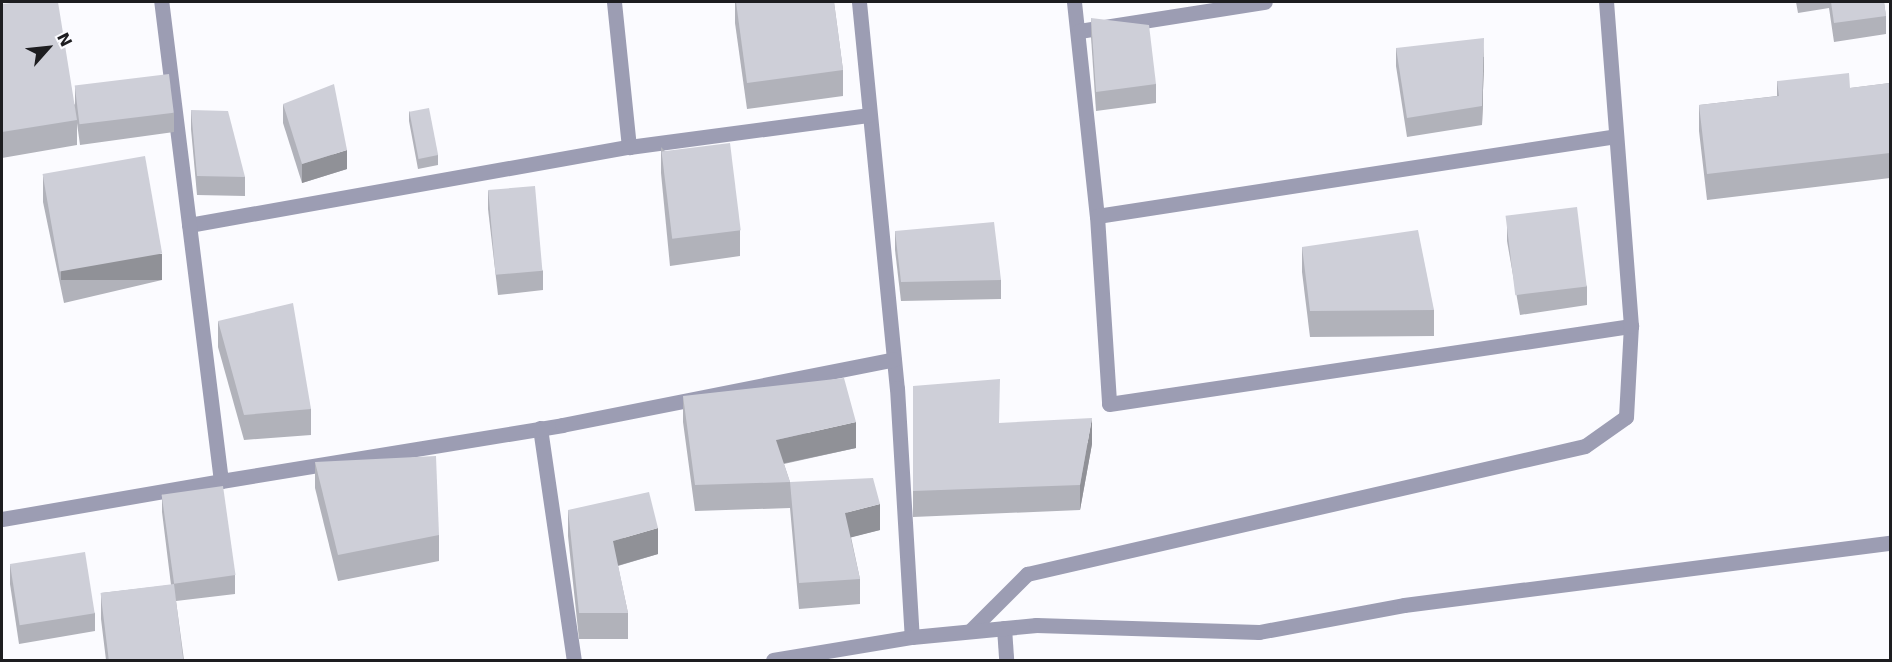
<!DOCTYPE html>
<style>
body{margin:0}
#map{position:relative;width:1892px;height:662px;overflow:hidden;background:#fbfbff;font-family:"DejaVu Sans",sans-serif}
div>[style]{position:absolute}
.minor>*{height:15px;margin:-7.5px;padding:0 7.5px;transform-origin:7.5px;border-radius:7.5px;background:#9c9db3}
.wall>*{inset:0;background:#b1b2ba}
.shaded-wall>*{inset:0;background:#909197;transform-origin:0 0}
.building>*{inset:0;background:#cecfd8;transform-origin:0 0}
span{translate:-50% -50%;white-space:nowrap;text-align:center;line-height:1.15;-webkit-text-stroke:4.5px #fbfbff;paint-order:stroke}
.frame{position:absolute;inset:0;border:3px solid #1d1d20;pointer-events:none}
.north{position:absolute;left:18px;top:18px;width:60px;height:60px;-webkit-text-stroke:4px #fbfbff;paint-order:stroke;rotate:63deg;font-size:16px;font-weight:700;line-height:24px;text-align:center;color:#1d1d20}
.north::after{content:'';display:block;margin:auto;width:21px;height:27px;background:#1d1d20;clip-path:polygon(50% 0,100% 100%,50% 72%,0 100%)}
</style>
<div id="map">
<div class="minor">
<i style="left:614px;top:2px;width:146px;rotate:84.1deg"></i>
<i style="left:859px;top:2px;width:388px;rotate:84.4deg"></i>
<i style="left:897px;top:388px;width:249px;rotate:86.6deg"></i>
<i style="left:1074px;top:2px;width:215px;rotate:83.9deg"></i>
<i style="left:1097px;top:216px;width:188px;rotate:86.3deg"></i>
<i style="left:1109px;top:404px;width:528px;rotate:-8.5deg"></i>
<i style="left:1079px;top:31px;width:188px;rotate:-8.9deg"></i>
<i style="left:1097px;top:216px;width:525px;rotate:-8.76deg"></i>
<i style="left:189px;top:225px;width:447px;rotate:-10.1deg"></i>
<i style="left:629px;top:147px;width:241px;rotate:-7.6deg"></i>
<i style="left:540px;top:428px;width:234px;rotate:81.7deg"></i>
<i style="left:221px;top:481px;width:346px;rotate:-9.3deg"></i>
<i style="left:562px;top:425px;width:338px;rotate:-11.2deg"></i>
<i style="left:2px;top:519px;width:222px;rotate:-9.8deg"></i>
<i style="left:221px;top:481px;width:483px;rotate:-97.1deg"></i>
<i style="left:1004px;top:628px;width:32px;rotate:86deg"></i>
<i style="left:970px;top:631px;width:81px;rotate:-45deg"></i>
<i style="left:1027px;top:574px;width:572px;rotate:-12.92deg"></i>
<i style="left:1585px;top:446px;width:50px;rotate:-35.3deg"></i>
<i style="left:1626px;top:417px;width:91px;rotate:-86.9deg"></i>
<i style="left:1631px;top:326px;width:325px;rotate:-94.4deg"></i>
<i style="left:773px;top:660px;width:141px;rotate:-9.4deg"></i>
<i style="left:912px;top:637px;width:125px;rotate:-5.5deg"></i>
<i style="left:1036px;top:625px;width:223px;rotate:1.8deg"></i>
<i style="left:1259px;top:632px;width:147px;rotate:-10.5deg"></i>
<i style="left:1404px;top:605px;width:490px;rotate:-7.3deg"></i>
</div>
<div class="wall">
<i style="clip-path:polygon(735px 2px,834px 2px,843px 70px,843px 96px,747px 109px,735px 23px)"></i>
<i style="clip-path:polygon(1796px 2px,1884px 2px,1886px 16px,1886px 34px,1834px 42px,1829px 8px,1798px 13px)"></i>
<i style="clip-path:polygon(2px 4px,75px 105px,75px 88px,174px 113px,174px 132px,80px 145px,77px 123px,77px 145px,2px 158px)"></i>
<i style="clip-path:polygon(1091px 18px,1156px 84px,1156px 103px,1096px 111px,1091px 37px)"></i>
<i style="clip-path:polygon(1396px 48px,1484px 57px,1482px 125px,1407px 137px,1396px 66px)"></i>
<i style="clip-path:polygon(1777px 81px,1850px 88px,1890px 83px,1890px 178px,1707px 200px,1699px 131px,1699px 105px,1777px 96px)"></i>
<i style="clip-path:polygon(283px 104px,347px 169px,302px 183px,283px 123px)"></i>
<i style="clip-path:polygon(191px 110px,245px 177px,245px 196px,197px 195px,191px 129px)"></i>
<i style="clip-path:polygon(409px 111px,438px 155px,438px 165px,418px 169px,409px 121px)"></i>
<i style="clip-path:polygon(661px 147px,740px 230px,740px 256px,670px 266px,661px 173px)"></i>
<i style="clip-path:polygon(43px 176px,162px 280px,64px 303px,43px 202px)"></i>
<i style="clip-path:polygon(488px 190px,543px 271px,543px 290px,498px 295px,488px 209px)"></i>
<i style="clip-path:polygon(1507px 222px,1587px 286px,1587px 305px,1520px 315px,1507px 241px)"></i>
<i style="clip-path:polygon(895px 231px,1001px 280px,1001px 299px,901px 301px,895px 250px)"></i>
<i style="clip-path:polygon(1302px 247px,1434px 310px,1434px 336px,1310px 337px,1302px 272px)"></i>
<i style="clip-path:polygon(218px 321px,311px 409px,311px 435px,244px 440px,218px 347px)"></i>
<i style="clip-path:polygon(913px 386px,999px 423px,1092px 444px,1080px 510px,913px 517px)"></i>
<i style="clip-path:polygon(683px 396px,856px 448px,784px 464px,790px 482px,790px 508px,695px 511px,683px 422px)"></i>
<i style="clip-path:polygon(315px 462px,439px 535px,439px 561px,338px 581px,315px 488px)"></i>
<i style="clip-path:polygon(790px 482px,880px 530px,851px 537px,860px 579px,860px 604px,799px 609px,790px 508px)"></i>
<i style="clip-path:polygon(162px 494px,235px 575px,235px 594px,176px 601px,184px 660px,106px 660px,101px 619px,101px 593px,171px 585px,162px 512px)"></i>
<i style="clip-path:polygon(568px 510px,658px 554px,618px 566px,628px 613px,628px 639px,579px 639px,568px 536px)"></i>
<i style="clip-path:polygon(10px 565px,95px 613px,95px 631px,19px 644px,10px 584px)"></i>
</div>
<div class="shaded-wall">
<i style="clip-path:polygon(1484px 38px,1484px 57px,1482px 125px,1482px 106px)"></i>
<i style="clip-path:polygon(347px 150px,347px 169px,302px 183px,302px 164px)"></i>
<i style="left:162px;top:254px;width:26px;height:101px;rotate:90deg"></i>
<i style="clip-path:polygon(1092px 418px,1092px 444px,1080px 510px,1080px 485px)"></i>
<i style="clip-path:polygon(856px 422px,856px 448px,776px 465px,776px 440px)"></i>
<i style="clip-path:polygon(880px 504px,880px 530px,845px 539px,845px 513px)"></i>
<i style="clip-path:polygon(658px 528px,658px 554px,613px 567px,613px 541px)"></i>
</div>
<div class="building">
<i style="clip-path:polygon(19px 2px,58px 2px,77px 120px,2px 132px,2px 4px)"></i>
<i style="clip-path:polygon(736px 2px,834px 2px,843px 70px,747px 83px)"></i>
<i style="clip-path:polygon(1831px 2px,1884px 2px,1886px 16px,1834px 23px)"></i>
<i style="clip-path:polygon(1091px 18px,1149px 25px,1156px 84px,1096px 92px)"></i>
<i style="clip-path:polygon(1484px 38px,1482px 106px,1407px 118px,1396px 48px)"></i>
<i style="clip-path:polygon(1849px 73px,1850px 88px,1890px 83px,1890px 153px,1707px 174px,1699px 105px,1779px 96px,1777px 81px)"></i>
<i style="left:169px;top:74px;width:39px;height:95px;rotate:83deg"></i>
<i style="clip-path:polygon(334px 84px,347px 150px,302px 164px,283px 104px)"></i>
<i style="left:429px;top:108px;width:48px;height:20px;rotate:79deg"></i>
<i style="clip-path:polygon(191px 110px,228px 111px,245px 177px,197px 176px)"></i>
<i style="left:730px;top:143px;width:88px;height:69px;rotate:83deg"></i>
<i style="left:145px;top:156px;width:99px;height:104px;rotate:80deg"></i>
<i style="left:535px;top:186px;width:85px;height:47px;rotate:85deg"></i>
<i style="left:1577px;top:207px;width:80px;height:72px;rotate:83deg"></i>
<i style="clip-path:polygon(994px 222px,1001px 280px,901px 282px,895px 231px)"></i>
<i style="clip-path:polygon(1418px 230px,1434px 310px,1310px 311px,1302px 247px)"></i>
<i style="clip-path:polygon(293px 303px,311px 409px,244px 415px,218px 321px)"></i>
<i style="clip-path:polygon(844px 378px,856px 422px,776px 440px,790px 482px,695px 485px,683px 396px)"></i>
<i style="clip-path:polygon(1000px 379px,999px 423px,1092px 418px,1080px 485px,913px 491px,913px 386px)"></i>
<i style="clip-path:polygon(436px 456px,439px 535px,338px 555px,315px 462px)"></i>
<i style="clip-path:polygon(873px 478px,880px 504px,845px 513px,860px 579px,799px 583px,790px 482px)"></i>
<i style="left:223px;top:486px;width:90px;height:62px;rotate:82deg"></i>
<i style="clip-path:polygon(649px 492px,658px 528px,613px 541px,628px 613px,579px 613px,568px 510px)"></i>
<i style="left:85px;top:552px;width:62px;height:76px;rotate:81deg"></i>
<i style="left:174px;top:584px;width:77px;height:74px;rotate:83deg"></i>
</div>
<div class="frame"></div>
<div class="north">N</div>
</div>
